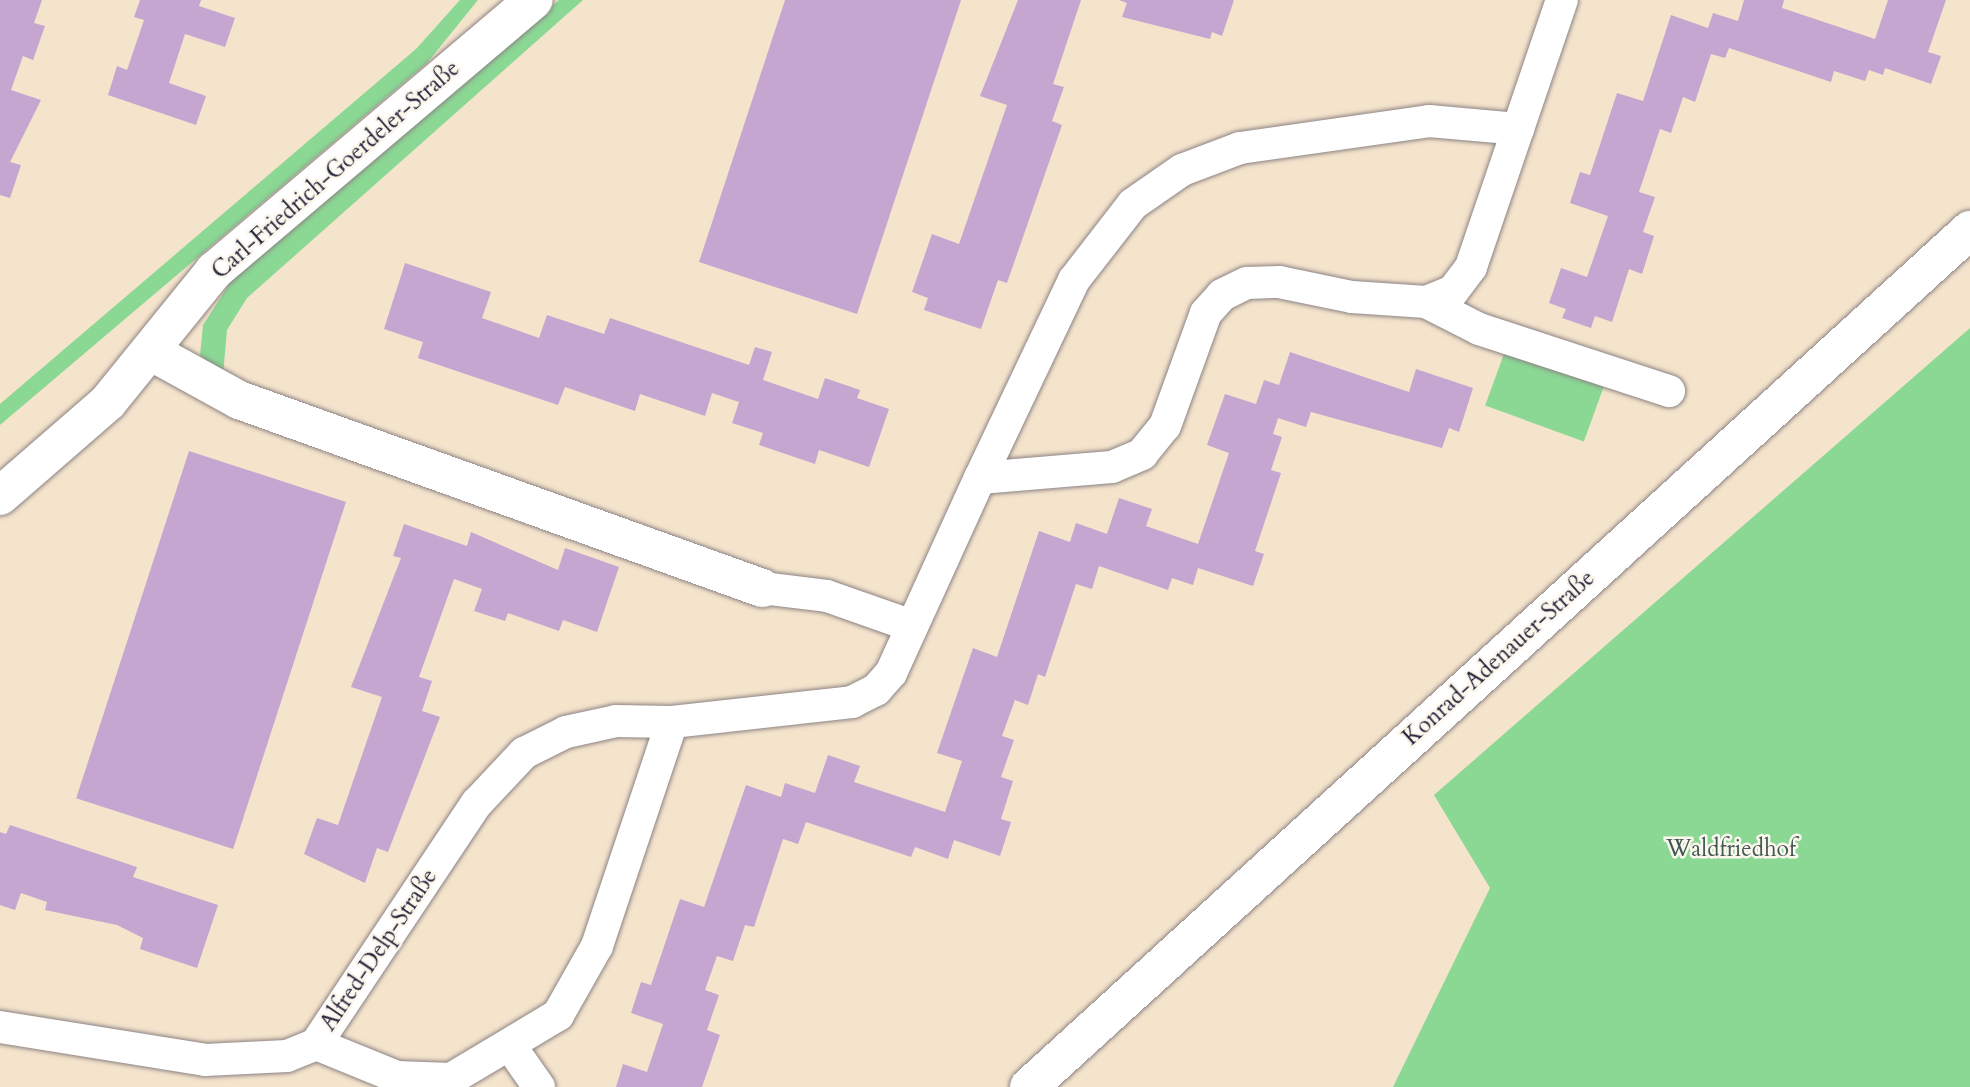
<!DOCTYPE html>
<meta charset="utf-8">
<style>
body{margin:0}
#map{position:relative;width:1970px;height:1087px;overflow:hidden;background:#f5e4cc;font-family:Cardo,serif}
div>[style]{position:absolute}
.green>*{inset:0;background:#8bd794;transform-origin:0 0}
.building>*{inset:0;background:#c5a6d0;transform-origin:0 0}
.roads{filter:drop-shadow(0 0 2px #8c8384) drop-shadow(0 0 2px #8c8384)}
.pedestrian>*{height:32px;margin:-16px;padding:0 16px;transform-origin:16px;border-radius:16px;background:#fff}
.minor>*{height:38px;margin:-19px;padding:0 19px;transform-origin:19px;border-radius:19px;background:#fff}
.tertiary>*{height:38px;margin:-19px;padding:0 19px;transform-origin:19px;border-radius:19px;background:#fff}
.secondary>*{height:38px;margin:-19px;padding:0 19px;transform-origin:19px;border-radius:19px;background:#fff}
span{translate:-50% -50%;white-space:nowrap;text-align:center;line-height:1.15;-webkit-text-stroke:5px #fbf7ec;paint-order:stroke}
.street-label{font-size:23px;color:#22223b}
.park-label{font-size:23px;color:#425856}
</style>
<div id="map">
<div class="green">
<i style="clip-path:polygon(460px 0,478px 0,427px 63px,0 425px,0 404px,416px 49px)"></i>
<i style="clip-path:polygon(559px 0,583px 0,247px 298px,227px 330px,223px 375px,200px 355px,203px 325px,232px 280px)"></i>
<i style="clip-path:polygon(1970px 328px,1970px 1087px,1393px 1087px,1490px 888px,1434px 795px)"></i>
<i style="left:1505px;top:351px;width:105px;height:58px;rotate:20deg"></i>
</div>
<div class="building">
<i style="clip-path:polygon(0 0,42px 0,34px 23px,45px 26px,33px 60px,23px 56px,11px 90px,41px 100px,10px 162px,21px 165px,10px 198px,0 195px)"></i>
<i style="clip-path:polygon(140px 0,201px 0,199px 6px,235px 18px,225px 47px,185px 34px,169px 83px,206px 96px,196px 125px,108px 95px,117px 66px,127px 70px,144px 20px,134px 17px)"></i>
<i style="clip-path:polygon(785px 0,961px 0,857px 314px,699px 262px)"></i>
<i style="clip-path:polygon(1018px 0,1081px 0,1053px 84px,1064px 87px,1052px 121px,1062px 125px,1007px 283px,998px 280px,981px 329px,924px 310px,928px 298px,912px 292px,932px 234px,959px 244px,1007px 105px,980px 96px)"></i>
<i style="clip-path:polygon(1119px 0,1234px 0,1222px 36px,1212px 32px,1210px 39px,1122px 17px,1127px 3px)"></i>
<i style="clip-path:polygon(1744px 0,1784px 0,1782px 8px,1875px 39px,1888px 0,1946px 0,1928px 52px,1941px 56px,1931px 84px,1885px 68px,1883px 75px,1869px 70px,1865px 81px,1834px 71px,1831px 82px,1729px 48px,1725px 58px,1711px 54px,1695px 102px,1683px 97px,1671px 133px,1660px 129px,1639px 192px,1655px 197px,1643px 232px,1654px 236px,1642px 274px,1629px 269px,1612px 322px,1595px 316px,1591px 328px,1562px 318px,1566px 309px,1549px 303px,1561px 268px,1587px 277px,1608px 216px,1570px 203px,1580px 172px,1590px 175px,1617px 93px,1643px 101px,1671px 15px,1708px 28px,1713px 13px,1738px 21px)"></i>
<i style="clip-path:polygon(405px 263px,491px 292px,482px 318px,539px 338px,547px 315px,604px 334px,610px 318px,749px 365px,755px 347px,772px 352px,763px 380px,818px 399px,825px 378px,860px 390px,857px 398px,889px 409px,869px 467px,819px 450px,815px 464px,759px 445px,763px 433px,732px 423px,739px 402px,712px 393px,705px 416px,640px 394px,635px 411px,565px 387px,558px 405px,418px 358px,423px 342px,384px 329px)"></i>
<i style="clip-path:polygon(1290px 352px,1409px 392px,1416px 369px,1473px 388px,1459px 432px,1449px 428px,1442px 448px,1311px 412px,1306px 427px,1278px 418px,1273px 434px,1282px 437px,1271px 470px,1281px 473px,1255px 551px,1264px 554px,1253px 586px,1198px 568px,1193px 585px,1172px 578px,1168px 590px,1099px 566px,1092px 589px,1076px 584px,1045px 677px,1038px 674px,1028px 705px,1015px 700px,1002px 736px,1014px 740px,1001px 777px,1013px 781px,1001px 819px,1011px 822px,1000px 856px,954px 840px,948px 859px,915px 847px,911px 857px,806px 822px,798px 844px,783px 839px,754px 927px,745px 925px,733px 961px,717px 956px,705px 990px,719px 995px,707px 1030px,720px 1035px,702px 1087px,616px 1087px,623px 1064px,647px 1072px,663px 1024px,631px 1013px,641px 982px,651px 985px,680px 899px,704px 907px,746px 785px,781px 797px,785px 783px,815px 793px,828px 755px,860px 766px,854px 782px,945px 812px,962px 761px,937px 753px,973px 648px,997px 657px,1039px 531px,1070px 542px,1076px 523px,1107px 534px,1119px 498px,1152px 509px,1146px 526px,1198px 544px,1229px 453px,1207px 445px,1225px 394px,1256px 404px,1264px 380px,1279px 385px)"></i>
<i style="left:189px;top:451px;width:165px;height:365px;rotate:18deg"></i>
<i style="clip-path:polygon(404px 524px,467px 546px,471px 532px,558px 570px,565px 548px,619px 567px,597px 632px,563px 620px,559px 631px,508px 613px,505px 621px,474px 611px,482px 589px,454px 579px,419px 677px,432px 681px,422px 711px,440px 717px,388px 852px,377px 848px,365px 883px,304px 854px,317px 818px,338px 825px,382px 697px,351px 687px,401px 558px,393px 556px)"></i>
<i style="clip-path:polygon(10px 825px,137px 867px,133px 877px,218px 905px,197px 968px,140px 949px,143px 938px,117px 925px,45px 910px,47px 902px,21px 893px,15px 910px,0 905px,0 832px,6px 834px)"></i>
</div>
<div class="roads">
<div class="pedestrian">
<i style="left:1426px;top:302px;width:59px;rotate:27deg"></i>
<i style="left:1479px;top:329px;width:200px;rotate:18.1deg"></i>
<i style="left:980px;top:478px;width:219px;rotate:-64.6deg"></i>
<i style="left:1074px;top:280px;width:96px;rotate:-52.2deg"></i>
<i style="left:1133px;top:204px;width:60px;rotate:-34.8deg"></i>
<i style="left:1182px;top:170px;width:62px;rotate:-20.8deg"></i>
<i style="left:1240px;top:148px;width:191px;rotate:-8.1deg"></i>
<i style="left:1429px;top:121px;width:89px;rotate:5.1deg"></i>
<i style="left:1518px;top:129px;width:136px;rotate:-71.2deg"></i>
<i style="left:762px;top:588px;width:65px;rotate:7deg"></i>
<i style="left:827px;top:596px;width:90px;rotate:19.4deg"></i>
<i style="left:0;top:1027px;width:208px;rotate:9.1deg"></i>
<i style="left:205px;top:1060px;width:82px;rotate:-2.8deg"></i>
<i style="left:287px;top:1056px;width:31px;rotate:-22deg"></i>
<i style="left:316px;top:1044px;width:87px;rotate:22.2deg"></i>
<i style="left:397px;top:1077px;width:54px;rotate:2.1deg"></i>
<i style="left:451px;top:1079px;width:125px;rotate:-30.9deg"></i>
<i style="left:558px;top:1015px;width:79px;rotate:-60.5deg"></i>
<i style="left:597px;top:946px;width:236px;rotate:-71.5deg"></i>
<i style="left:672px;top:722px;width:181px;rotate:-6.3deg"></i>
<i style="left:852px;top:702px;width:27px;rotate:-27deg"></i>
<i style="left:876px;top:690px;width:23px;rotate:-49deg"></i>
<i style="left:891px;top:673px;width:214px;rotate:-65.5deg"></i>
<i style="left:980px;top:478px;width:132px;rotate:-4.8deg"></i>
<i style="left:1112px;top:467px;width:33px;rotate:-23deg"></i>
<i style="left:1142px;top:454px;width:36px;rotate:-51deg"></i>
<i style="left:1165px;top:426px;width:120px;rotate:-70.1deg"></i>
<i style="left:1206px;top:313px;width:24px;rotate:-48deg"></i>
<i style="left:1222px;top:295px;width:28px;rotate:-26deg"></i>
<i style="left:1247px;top:283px;width:32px;rotate:-2deg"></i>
<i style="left:1279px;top:282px;width:75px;rotate:11.6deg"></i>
<i style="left:1352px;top:297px;width:74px;rotate:3.9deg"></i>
<i style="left:1426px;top:302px;width:29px;rotate:-22deg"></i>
<i style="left:1453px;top:291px;width:30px;rotate:-53deg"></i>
<i style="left:1471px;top:267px;width:146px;rotate:-71.2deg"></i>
<i style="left:316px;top:1044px;width:290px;rotate:-56.3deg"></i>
<i style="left:477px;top:803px;width:69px;rotate:-46.8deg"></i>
<i style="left:524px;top:753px;width:47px;rotate:-26.6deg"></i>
<i style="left:566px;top:732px;width:51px;rotate:-12.4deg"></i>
<i style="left:616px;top:721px;width:56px;rotate:1deg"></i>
<i style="left:511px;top:1047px;width:49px;rotate:55deg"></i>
</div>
<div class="minor">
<i style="left:150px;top:351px;width:102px;rotate:28.8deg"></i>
<i style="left:239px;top:400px;width:556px;rotate:19.77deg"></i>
</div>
<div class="tertiary">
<i style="left:0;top:496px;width:143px;rotate:-41deg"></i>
<i style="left:108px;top:402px;width:169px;rotate:-51deg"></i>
<i style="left:214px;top:271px;width:419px;rotate:-40.3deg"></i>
</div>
<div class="secondary">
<i style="left:1029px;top:1087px;width:1273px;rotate:-42.33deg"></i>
</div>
</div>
<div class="street-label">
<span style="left:336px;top:170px;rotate:-41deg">Carl-Friedrich-Goerdeler-Straße</span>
<span style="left:1499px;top:658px;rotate:-42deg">Konrad-Adenauer-Straße</span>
<span style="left:379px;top:950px;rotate:-56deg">Alfred-Delp-Straße</span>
</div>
<div class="park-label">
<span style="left:1731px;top:849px">Waldfriedhof</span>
</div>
</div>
